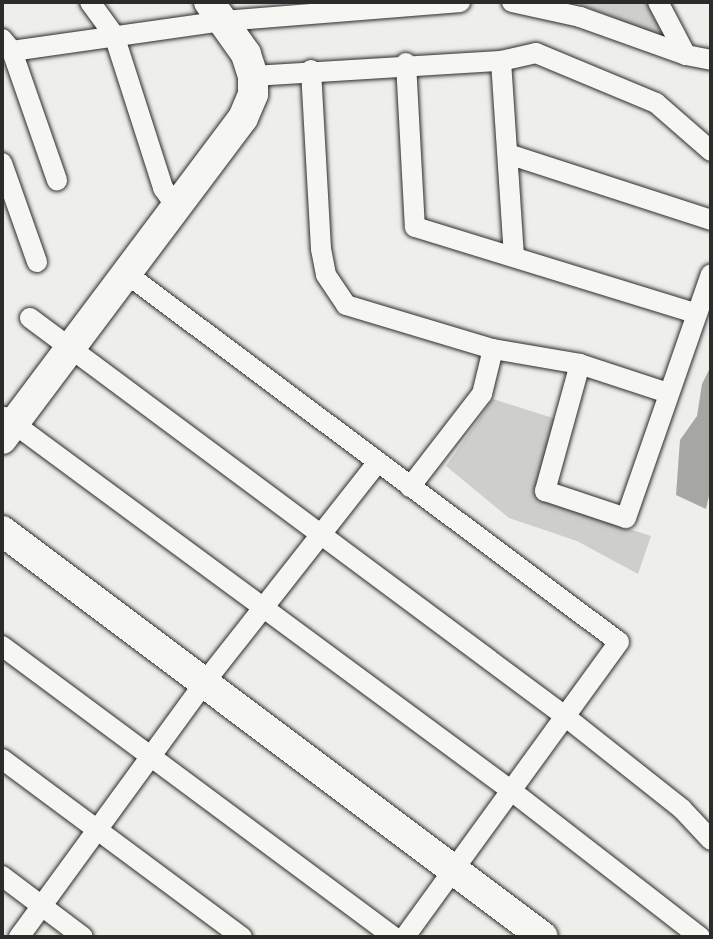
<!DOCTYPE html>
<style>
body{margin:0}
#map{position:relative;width:713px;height:939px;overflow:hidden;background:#eeeeea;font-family:"Architects Daughter",sans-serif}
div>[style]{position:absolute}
.green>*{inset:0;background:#cececa}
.water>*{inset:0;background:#a6a6a3}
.roads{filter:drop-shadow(0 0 2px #2b2b2b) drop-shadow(0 0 2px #2b2b2b)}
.street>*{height:20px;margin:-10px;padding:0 10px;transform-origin:10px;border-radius:10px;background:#f6f6f2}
.secondary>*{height:30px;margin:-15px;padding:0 15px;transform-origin:15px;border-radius:15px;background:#f6f6f2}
span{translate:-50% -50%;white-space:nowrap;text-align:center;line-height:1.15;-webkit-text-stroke:8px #f6f6f2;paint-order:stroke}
.frame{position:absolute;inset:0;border:4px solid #2b2b2b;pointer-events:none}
</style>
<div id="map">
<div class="green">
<i style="clip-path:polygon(570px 2px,652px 2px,672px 40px,576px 3px)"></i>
<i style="clip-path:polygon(493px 399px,556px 419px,537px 499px,651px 536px,638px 574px,577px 541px,509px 518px,446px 466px)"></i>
</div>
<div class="water">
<i style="clip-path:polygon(711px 366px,711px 487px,706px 509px,676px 495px,680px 440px,697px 416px,702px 384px)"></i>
</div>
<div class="roads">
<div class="street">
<i style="left:90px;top:2px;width:41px;rotate:54deg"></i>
<i style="left:114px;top:35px;width:161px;rotate:72.2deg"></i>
<i style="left:163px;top:188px;width:22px;rotate:54deg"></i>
<i style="left:512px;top:2px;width:70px;rotate:12.4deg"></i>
<i style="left:580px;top:17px;width:113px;rotate:19.7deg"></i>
<i style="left:658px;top:2px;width:60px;rotate:62.2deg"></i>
<i style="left:686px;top:55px;width:25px;rotate:11deg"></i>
<i style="left:2px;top:39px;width:16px;rotate:50deg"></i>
<i style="left:12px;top:51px;width:214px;rotate:-8.1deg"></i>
<i style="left:224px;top:21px;width:237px;rotate:-4.6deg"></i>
<i style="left:12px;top:51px;width:137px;rotate:70.8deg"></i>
<i style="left:501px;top:61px;width:196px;rotate:86.2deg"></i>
<i style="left:406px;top:63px;width:164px;rotate:86.9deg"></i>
<i style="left:415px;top:227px;width:292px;rotate:17.1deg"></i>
<i style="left:311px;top:70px;width:179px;rotate:86.8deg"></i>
<i style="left:321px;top:249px;width:26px;rotate:79deg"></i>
<i style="left:326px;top:275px;width:36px;rotate:56deg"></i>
<i style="left:346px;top:305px;width:153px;rotate:16.7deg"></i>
<i style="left:493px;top:349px;width:88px;rotate:9.8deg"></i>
<i style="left:580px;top:364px;width:93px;rotate:18.2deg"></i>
<i style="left:253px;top:76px;width:248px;rotate:-3.5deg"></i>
<i style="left:501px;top:61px;width:36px;rotate:-13deg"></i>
<i style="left:536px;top:53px;width:130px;rotate:22.6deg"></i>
<i style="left:656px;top:103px;width:73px;rotate:41.1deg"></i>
<i style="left:508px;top:154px;width:213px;rotate:18deg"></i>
<i style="left:2px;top:163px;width:105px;rotate:70.5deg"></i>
<i style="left:127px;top:274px;width:614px;rotate:36.8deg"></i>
<i style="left:619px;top:642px;width:364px;rotate:126deg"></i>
<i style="left:30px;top:318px;width:668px;rotate:36.66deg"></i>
<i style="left:566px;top:717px;width:148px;rotate:38.4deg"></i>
<i style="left:682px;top:809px;width:42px;rotate:46.9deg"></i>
<i style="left:580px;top:364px;width:132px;rotate:105.4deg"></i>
<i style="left:545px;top:491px;width:85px;rotate:18.4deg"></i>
<i style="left:626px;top:518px;width:258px;rotate:-70.8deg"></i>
<i style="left:5px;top:417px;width:631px;rotate:36.43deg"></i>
<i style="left:513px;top:792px;width:237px;rotate:37.8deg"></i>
<i style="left:410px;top:487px;width:118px;rotate:-52.3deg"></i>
<i style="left:482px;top:394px;width:46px;rotate:-76.3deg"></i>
<i style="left:2px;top:646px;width:488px;rotate:36.6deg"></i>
<i style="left:2px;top:759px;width:299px;rotate:36.6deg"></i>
<i style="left:2px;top:876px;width:101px;rotate:37deg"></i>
<i style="left:19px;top:937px;width:314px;rotate:-53.9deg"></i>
<i style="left:204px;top:683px;width:281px;rotate:-51.8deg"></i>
</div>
<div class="secondary">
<i style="left:2px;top:439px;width:401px;rotate:-53.1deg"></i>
<i style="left:243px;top:118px;width:26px;rotate:-67deg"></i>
<i style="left:253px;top:94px;width:18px;rotate:-90deg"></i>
<i style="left:253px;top:76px;width:23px;rotate:-108deg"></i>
<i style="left:246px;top:54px;width:64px;rotate:-125.4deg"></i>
<i style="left:2px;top:531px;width:676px;rotate:36.89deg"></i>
</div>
</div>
<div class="frame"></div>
</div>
